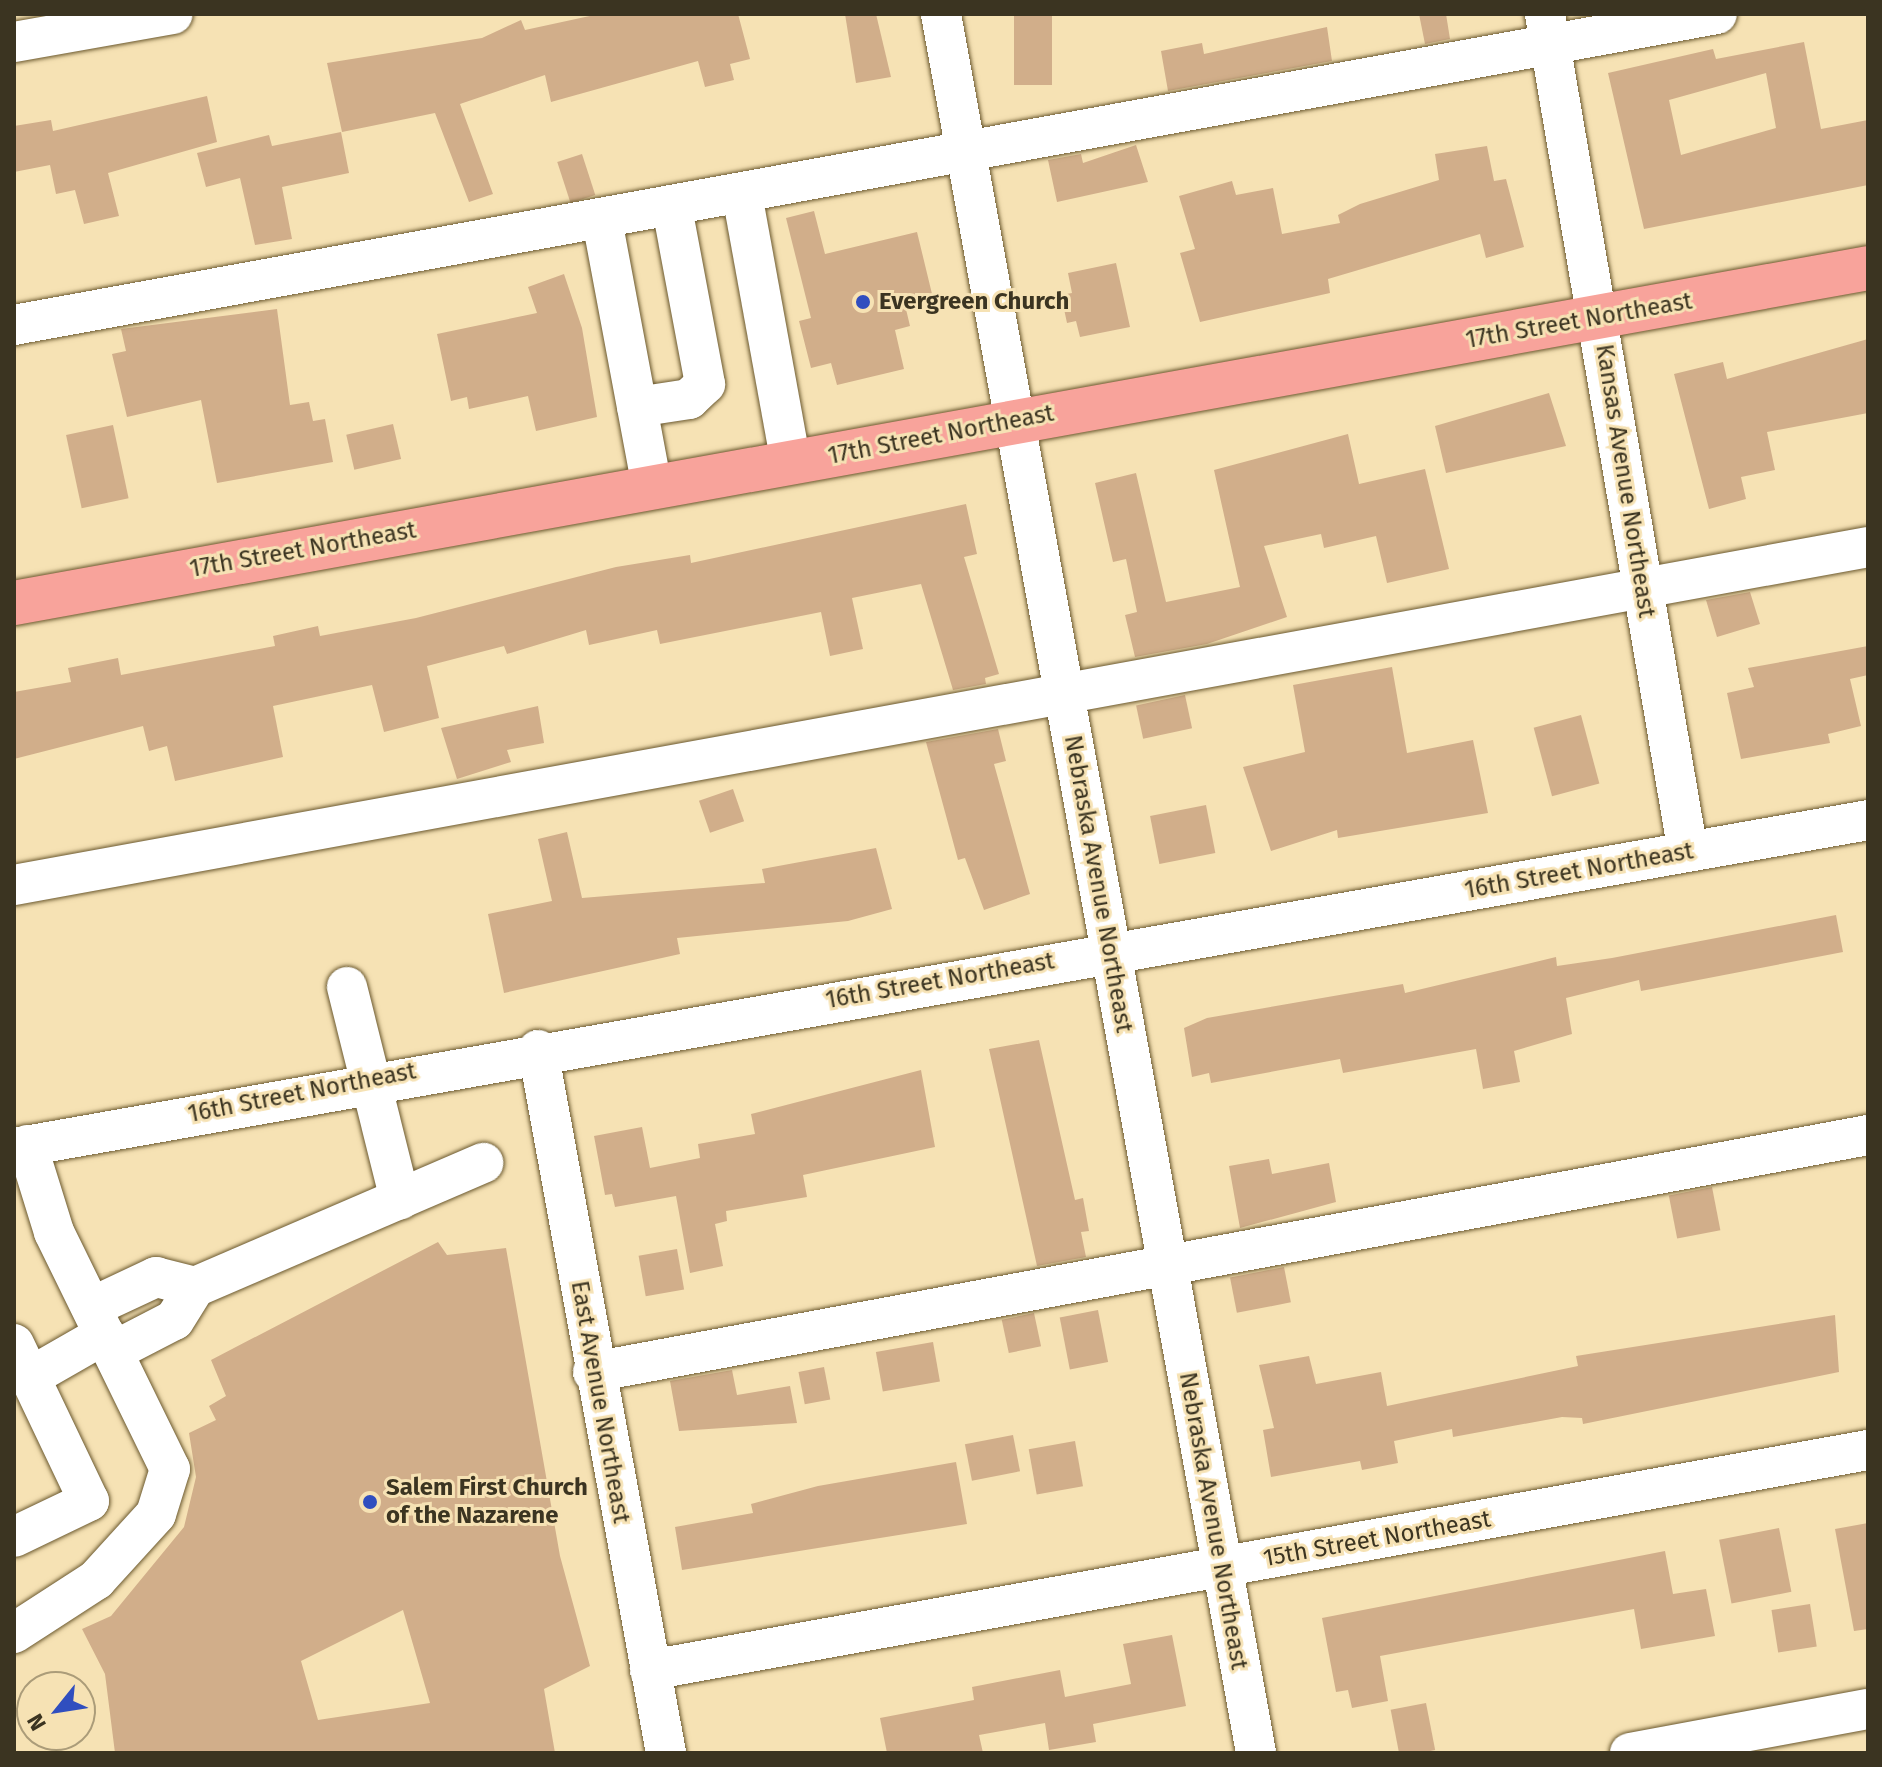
<!DOCTYPE html>
<style>
body{margin:0}
#map{position:relative;width:1882px;height:1767px;overflow:hidden;background:#f6e2b4;font-family:"Fira Sans",sans-serif}
div>[style]{position:absolute}
.building>*{inset:0;background:#d1ae8a;transform-origin:0 0}
.roads{filter:drop-shadow(0 0 2px #6b592f) drop-shadow(0 0 2px #6b592f)}
.minor>*{height:40px;margin:-20px;padding:0 20px;transform-origin:20px;border-radius:20px;background:#fff}
.major>*{height:44px;margin:-22px;padding:0 22px;transform-origin:22px;border-radius:22px;background:#f8a39b}
.dots>*{width:22px;height:22px;translate:-50% -50%;box-sizing:border-box;border:4px solid #f6e2b4;border-radius:50%}
span{translate:-50% -50%;white-space:nowrap;text-align:center;line-height:1.15;-webkit-text-stroke:6px #f6e2b4;paint-order:stroke}
.poi-label{font-size:24px;color:#3b3421;font-weight:700}
.left{translate:0 -50%;text-align:left}
.street-label{font-size:24px;color:#3b3421}
.frame{position:absolute;inset:0;border:16px solid #3b3421;pointer-events:none}
.north{position:absolute;left:16px;top:1671px;width:80px;height:80px;box-sizing:border-box;background:#f6e2b4;border:2px solid #ab9c79;border-radius:50%;rotate:240deg;font-size:22px;font-weight:700;line-height:32px;text-align:center;color:#3b3421}
.north::after{content:'';display:block;margin:auto;width:28px;height:36px;background:#304ebf;clip-path:polygon(50% 0,100% 100%,50% 72%,0 100%)}
</style>
<div id="map">
<div class="building">
<i style="clip-path:polygon(599px 14px,738px 14px,750px 59px,730px 64px,734px 80px,705px 87px,698px 61px,551px 102px,545px 75px,460px 104px,493px 194px,469px 202px,435px 113px,342px 132px,327px 63px,482px 38px,521px 20px,525px 30px)"></i>
<i style="clip-path:polygon(845px 14px,876px 14px,891px 77px,856px 83px)"></i>
<i style="left:1014px;top:14px;width:38px;height:71px"></i>
<i style="clip-path:polygon(1419px 14px,1446px 14px,1450px 39px,1425px 44px)"></i>
<i style="clip-path:polygon(1327px 27px,1332px 61px,1168px 91px,1161px 51px,1202px 43px,1204px 54px)"></i>
<i style="clip-path:polygon(evenodd,1804px 42px,1821px 129px,1868px 120px,1868px 185px,1644px 229px,1608px 73px,1713px 49px,1716px 59px,1804px 42px,1766px 73px,1776px 128px,1681px 155px,1669px 100px,1766px 73px)"></i>
<i style="clip-path:polygon(207px 96px,217px 142px,108px 173px,119px 216px,84px 224px,75px 190px,56px 194px,50px 165px,14px 172px,14px 126px,51px 120px,53px 131px)"></i>
<i style="clip-path:polygon(341px 132px,349px 173px,282px 187px,292px 239px,255px 245px,240px 178px,206px 187px,197px 153px,269px 135px,272px 146px)"></i>
<i style="clip-path:polygon(1136px 145px,1148px 182px,1057px 202px,1048px 160px,1081px 154px,1083px 163px)"></i>
<i style="clip-path:polygon(1487px 146px,1494px 181px,1506px 179px,1524px 247px,1486px 258px,1480px 234px,1328px 279px,1330px 293px,1200px 322px,1180px 253px,1195px 249px,1179px 196px,1232px 181px,1236px 195px,1273px 188px,1282px 234px,1340px 223px,1338px 215px,1360px 204px,1439px 180px,1435px 154px)"></i>
<i style="left:582px;top:154px;width:43px;height:26px;rotate:72deg"></i>
<i style="clip-path:polygon(814px 211px,825px 254px,917px 232px,933px 298px,905px 305px,910px 326px,895px 330px,904px 369px,837px 385px,831px 363px,811px 368px,799px 321px,811px 318px,786px 218px)"></i>
<i style="clip-path:polygon(1116px 263px,1130px 327px,1080px 337px,1076px 321px,1067px 323px,1061px 295px,1072px 293px,1068px 273px)"></i>
<i style="clip-path:polygon(564px 274px,582px 328px,597px 417px,536px 431px,528px 396px,469px 409px,467px 397px,451px 401px,437px 334px,537px 313px,528px 287px)"></i>
<i style="clip-path:polygon(277px 309px,290px 405px,309px 402px,313px 421px,325px 419px,333px 462px,217px 483px,201px 400px,127px 417px,112px 354px,126px 351px,121px 329px)"></i>
<i style="clip-path:polygon(1868px 339px,1868px 413px,1767px 432px,1775px 470px,1741px 477px,1746px 499px,1709px 509px,1674px 374px,1723px 362px,1727px 379px)"></i>
<i style="clip-path:polygon(1549px 393px,1566px 446px,1446px 473px,1435px 426px)"></i>
<i style="left:393px;top:424px;width:36px;height:48px;rotate:77deg"></i>
<i style="left:113px;top:425px;width:75px;height:48px;rotate:78deg"></i>
<i style="clip-path:polygon(1348px 434px,1359px 484px,1425px 469px,1449px 569px,1387px 583px,1376px 536px,1324px 548px,1321px 534px,1264px 546px,1287px 617px,1207px 644px,1135px 657px,1125px 615px,1137px 612px,1126px 559px,1113px 562px,1095px 483px,1136px 473px,1166px 602px,1240px 587px,1214px 470px)"></i>
<i style="clip-path:polygon(966px 504px,977px 554px,964px 557px,999px 674px,985px 678px,986px 684px,953px 690px,921px 584px,852px 598px,863px 649px,830px 656px,821px 612px,660px 644px,657px 630px,589px 645px,586px 630px,507px 654px,504px 646px,427px 666px,439px 718px,384px 732px,372px 685px,273px 706px,283px 757px,175px 781px,167px 746px,149px 751px,143px 726px,14px 759px,14px 692px,71px 682px,68px 668px,118px 658px,121px 675px,275px 646px,273px 636px,318px 626px,320px 636px,416px 618px,616px 567px,690px 555px,691px 563px)"></i>
<i style="clip-path:polygon(1750px 592px,1760px 624px,1717px 637px,1706px 600px)"></i>
<i style="clip-path:polygon(1868px 646px,1868px 675px,1850px 679px,1861px 726px,1828px 734px,1830px 743px,1741px 759px,1727px 693px,1754px 687px,1748px 668px)"></i>
<i style="clip-path:polygon(1392px 667px,1407px 753px,1473px 740px,1488px 813px,1338px 838px,1337px 830px,1271px 851px,1243px 767px,1305px 752px,1293px 685px)"></i>
<i style="left:1185px;top:695px;width:34px;height:50px;rotate:78deg"></i>
<i style="clip-path:polygon(538px 706px,544px 743px,507px 750px,511px 762px,457px 779px,441px 728px)"></i>
<i style="left:1581px;top:715px;width:71px;height:49px;rotate:75deg"></i>
<i style="clip-path:polygon(998px 729px,1006px 761px,994px 764px,1030px 894px,984px 910px,965px 858px,958px 860px,926px 742px)"></i>
<i style="left:733px;top:789px;width:34px;height:36px;rotate:71deg"></i>
<i style="left:1206px;top:805px;width:49px;height:57px;rotate:79deg"></i>
<i style="clip-path:polygon(567px 832px,582px 898px,765px 883px,762px 869px,876px 848px,892px 909px,848px 921px,677px 938px,680px 954px,504px 993px,488px 914px,552px 901px,538px 839px)"></i>
<i style="clip-path:polygon(1836px 915px,1843px 952px,1641px 991px,1639px 980px,1566px 998px,1572px 1034px,1514px 1051px,1520px 1082px,1483px 1089px,1476px 1049px,1343px 1073px,1340px 1059px,1211px 1083px,1209px 1073px,1192px 1077px,1184px 1028px,1207px 1018px,1403px 984px,1405px 993px,1556px 957px,1557px 966px,1612px 958px)"></i>
<i style="clip-path:polygon(1039px 1040px,1075px 1200px,1083px 1198px,1089px 1231px,1081px 1232px,1086px 1257px,1037px 1266px,989px 1049px)"></i>
<i style="clip-path:polygon(921px 1070px,935px 1147px,803px 1175px,807px 1197px,726px 1211px,727px 1221px,715px 1224px,723px 1266px,690px 1273px,676px 1196px,615px 1207px,612px 1194px,605px 1195px,594px 1136px,642px 1127px,650px 1168px,700px 1158px,698px 1144px,755px 1134px,751px 1114px)"></i>
<i style="clip-path:polygon(1269px 1159px,1272px 1174px,1329px 1163px,1336px 1202px,1240px 1228px,1229px 1166px)"></i>
<i style="left:1712px;top:1187px;width:44px;height:44px;rotate:79deg"></i>
<i style="clip-path:polygon(evenodd,438px 1242px,447px 1255px,506px 1248px,560px 1556px,590px 1666px,544px 1689px,555px 1753px,115px 1753px,105px 1674px,82px 1629px,111px 1616px,184px 1527px,196px 1477px,189px 1433px,216px 1420px,209px 1406px,226px 1396px,211px 1360px,438px 1242px,403px 1610px,430px 1703px,318px 1720px,301px 1661px,403px 1610px)"></i>
<i style="left:677px;top:1249px;width:41px;height:39px;rotate:80deg"></i>
<i style="left:1284px;top:1267px;width:36px;height:55px;rotate:79deg"></i>
<i style="left:1098px;top:1310px;width:53px;height:39px;rotate:79deg"></i>
<i style="left:1034px;top:1313px;width:34px;height:33px;rotate:78deg"></i>
<i style="clip-path:polygon(1835px 1315px,1839px 1372px,1583px 1424px,1582px 1418px,1562px 1417px,1453px 1437px,1452px 1429px,1394px 1441px,1398px 1463px,1362px 1470px,1360px 1461px,1271px 1477px,1263px 1430px,1274px 1428px,1259px 1365px,1309px 1356px,1316px 1384px,1381px 1372px,1387px 1406px,1578px 1366px,1576px 1356px)"></i>
<i style="left:933px;top:1342px;width:40px;height:58px;rotate:80deg"></i>
<i style="left:824px;top:1367px;width:33px;height:26px;rotate:79deg"></i>
<i style="clip-path:polygon(732px 1370px,737px 1395px,790px 1386px,797px 1423px,679px 1431px,670px 1381px)"></i>
<i style="left:1013px;top:1435px;width:37px;height:49px;rotate:79deg"></i>
<i style="left:1075px;top:1441px;width:46px;height:47px;rotate:80deg"></i>
<i style="clip-path:polygon(956px 1462px,967px 1524px,682px 1570px,675px 1527px,753px 1513px,751px 1504px,818px 1486px)"></i>
<i style="clip-path:polygon(1868px 1523px,1868px 1629px,1854px 1631px,1835px 1529px)"></i>
<i style="left:1779px;top:1528px;width:65px;height:61px;rotate:79deg"></i>
<i style="clip-path:polygon(1665px 1551px,1673px 1594px,1706px 1589px,1715px 1636px,1641px 1649px,1634px 1609px,1380px 1656px,1388px 1701px,1352px 1708px,1348px 1690px,1336px 1692px,1322px 1618px)"></i>
<i style="left:1810px;top:1604px;width:43px;height:39px;rotate:81deg"></i>
<i style="clip-path:polygon(1172px 1635px,1186px 1706px,1093px 1724px,1096px 1742px,1049px 1750px,1045px 1723px,979px 1735px,983px 1753px,887px 1753px,880px 1718px,974px 1700px,972px 1687px,1060px 1670px,1065px 1697px,1131px 1684px,1123px 1644px)"></i>
<i style="left:1426px;top:1703px;width:48px;height:36px;rotate:79deg"></i>
</div>
<div class="roads">
<div class="minor">
<i style="left:941px;top:14px;width:1767px;rotate:79.73deg"></i>
<i style="left:1545px;top:14px;width:850px;rotate:80.32deg"></i>
<i style="left:14px;top:42px;width:161px;rotate:-10deg"></i>
<i style="left:742px;top:194px;width:273px;rotate:79.7deg"></i>
<i style="left:602px;top:220px;width:273px;rotate:79.4deg"></i>
<i style="left:14px;top:325px;width:1731px;rotate:-10.35deg"></i>
<i style="left:637px;top:407px;width:53px;rotate:-8.7deg"></i>
<i style="left:689px;top:399px;width:22px;rotate:-43deg"></i>
<i style="left:705px;top:384px;width:180px;rotate:-100.6deg"></i>
<i style="left:14px;top:885px;width:1885px;rotate:-10.33deg"></i>
<i style="left:347px;top:987px;width:219px;rotate:76deg"></i>
<i style="left:538px;top:1050px;width:715px;rotate:79.68deg"></i>
<i style="left:14px;top:1148px;width:1883px;rotate:-10.03deg"></i>
<i style="left:195px;top:1287px;width:314px;rotate:-23.3deg"></i>
<i style="left:92px;top:1307px;width:71px;rotate:-25.1deg"></i>
<i style="left:156px;top:1277px;width:40px;rotate:14.4deg"></i>
<i style="left:195px;top:1287px;width:39px;rotate:122deg"></i>
<i style="left:174px;top:1320px;width:68px;rotate:152.7deg"></i>
<i style="left:14px;top:1344px;width:174px;rotate:64.5deg"></i>
<i style="left:89px;top:1501px;width:83px;rotate:154.4deg"></i>
<i style="left:593px;top:1372px;width:1297px;rotate:-10.53deg"></i>
<i style="left:30px;top:1377px;width:86px;rotate:-29.8deg"></i>
<i style="left:14px;top:1633px;width:98px;rotate:-32.9deg"></i>
<i style="left:96px;top:1580px;width:89px;rotate:-47.7deg"></i>
<i style="left:156px;top:1514px;width:47px;rotate:-72.7deg"></i>
<i style="left:170px;top:1469px;width:264px;rotate:-116.1deg"></i>
<i style="left:54px;top:1232px;width:91px;rotate:-107.2deg"></i>
<i style="left:650px;top:1670px;width:1238px;rotate:-10.24deg"></i>
<i style="left:1630px;top:1753px;width:242px;rotate:-10.5deg"></i>
</div>
<div class="major">
<i style="left:14px;top:603px;width:1884px;rotate:-10.24deg"></i>
</div>
</div>
<div class="dots">
<i style="left:863px;top:302px;background:#304ebf"></i>
<i style="left:370px;top:1502px;background:#304ebf"></i>
</div>
<div class="poi-label">
<span class="left" style="left:879px;top:302px">Evergreen Church</span>
<span class="left" style="left:386px;top:1502px">Salem First Church<br>of the Nazarene</span>
</div>
<div class="street-label">
<span style="left:1579px;top:321px;rotate:-10deg">17th Street Northeast</span>
<span style="left:941px;top:435px;rotate:-11deg">17th Street Northeast</span>
<span style="left:1625px;top:481px;rotate:81deg">Kansas Avenue Northeast</span>
<span style="left:303px;top:550px;rotate:-10deg">17th Street Northeast</span>
<span style="left:1579px;top:871px;rotate:-10deg">16th Street Northeast</span>
<span style="left:1098px;top:884px;rotate:80deg">Nebraska Avenue Northeast</span>
<span style="left:940px;top:981px;rotate:-10deg">16th Street Northeast</span>
<span style="left:302px;top:1093px;rotate:-11deg">16th Street Northeast</span>
<span style="left:600px;top:1402px;rotate:80deg">East Avenue Northeast</span>
<span style="left:1213px;top:1521px;rotate:80deg">Nebraska Avenue Northeast</span>
<span style="left:1377px;top:1539px;rotate:-10deg">15th Street Northeast</span>
</div>
<div class="frame"></div>
<div class="north">N</div>
</div>
